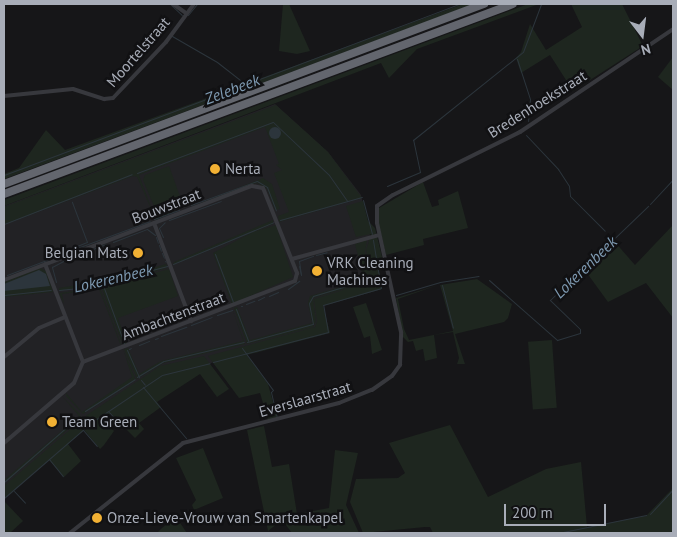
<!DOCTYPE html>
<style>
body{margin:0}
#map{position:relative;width:677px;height:537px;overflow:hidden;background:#161618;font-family:"PT Sans",sans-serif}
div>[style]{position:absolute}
.built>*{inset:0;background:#222225}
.green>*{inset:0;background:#1e261f;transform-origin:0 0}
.water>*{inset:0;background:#2c353c}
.round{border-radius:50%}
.stream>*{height:1px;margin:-0.5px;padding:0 0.5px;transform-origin:0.5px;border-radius:0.5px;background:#2c353c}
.street>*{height:4px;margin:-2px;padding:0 2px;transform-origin:2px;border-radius:2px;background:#37383d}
.highway>*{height:8px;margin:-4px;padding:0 4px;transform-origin:4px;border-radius:4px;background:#63666e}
.dots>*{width:14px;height:14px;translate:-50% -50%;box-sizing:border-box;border:2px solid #111113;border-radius:50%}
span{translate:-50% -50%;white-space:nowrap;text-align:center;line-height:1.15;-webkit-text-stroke:5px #111113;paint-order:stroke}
.street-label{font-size:15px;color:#a8adb8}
.poi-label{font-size:15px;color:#a8adb8}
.left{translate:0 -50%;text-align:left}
.right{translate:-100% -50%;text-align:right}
.water-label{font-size:16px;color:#7f9bb3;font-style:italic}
.frame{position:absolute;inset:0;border:5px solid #a8adb8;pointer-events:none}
.north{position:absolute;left:617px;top:10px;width:50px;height:50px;-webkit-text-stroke:4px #111113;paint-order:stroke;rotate:165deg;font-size:14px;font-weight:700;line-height:20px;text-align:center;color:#a8adb8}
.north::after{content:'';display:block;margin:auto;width:18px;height:22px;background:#a8adb8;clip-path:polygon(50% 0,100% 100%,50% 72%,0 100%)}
.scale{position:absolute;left:504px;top:504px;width:102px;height:22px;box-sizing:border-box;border:2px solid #a8adb8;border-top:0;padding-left:6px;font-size:15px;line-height:18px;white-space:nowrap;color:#a8adb8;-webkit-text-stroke:4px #111113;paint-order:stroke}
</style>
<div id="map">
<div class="built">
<i style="clip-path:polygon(275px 104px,328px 152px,361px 195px,382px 289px,323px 306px,330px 333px,164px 375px,92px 422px,4px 499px,4px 206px)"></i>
</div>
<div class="green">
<i style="clip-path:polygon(283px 4px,289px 4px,310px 51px,297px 54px,279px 51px)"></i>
<i style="clip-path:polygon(463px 4px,474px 4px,4px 179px,4px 174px,19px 168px,46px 130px,65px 150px)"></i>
<i style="clip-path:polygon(528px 4px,539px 4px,417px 49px,389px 78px,381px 63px,4px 206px,4px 200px)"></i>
<i style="clip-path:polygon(571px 4px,622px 4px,643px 46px,573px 91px,550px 55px,521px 73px,516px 58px,521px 52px,530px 24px,546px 50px,582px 27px)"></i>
<i style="clip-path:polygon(673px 57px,673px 90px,658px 77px)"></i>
<i style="clip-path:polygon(276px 105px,328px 152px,362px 198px,279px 222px,278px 216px,289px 212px,274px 173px,282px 170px,276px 165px,279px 164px,265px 127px,139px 175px,155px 218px,179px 209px,156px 220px,137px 177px,133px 176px,4px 225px,4px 207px)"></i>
<i style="clip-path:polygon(169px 166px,182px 202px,156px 211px,143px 180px,145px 175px)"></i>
<i style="clip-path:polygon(263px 178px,272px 184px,280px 209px,275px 210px,267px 189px,257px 183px,191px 207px)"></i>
<i style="clip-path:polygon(423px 182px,432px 207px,439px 205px,438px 200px,458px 191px,468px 228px,423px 239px,424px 245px,386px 255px,378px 221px,379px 208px)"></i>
<i style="clip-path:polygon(363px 201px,368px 221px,375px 228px,385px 269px,379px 271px,382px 289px,323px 306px,330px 333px,247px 355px,268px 384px,277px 417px,268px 420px,260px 393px,239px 398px,208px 356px,315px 327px,317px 321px,314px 299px,369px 282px,313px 298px,316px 321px,313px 327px,247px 344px,234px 308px,237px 307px,250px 340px,312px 323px,308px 303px,310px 296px,364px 280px,355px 244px,367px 240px,365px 252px,371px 281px,366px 250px,371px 234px,356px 237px,346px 206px)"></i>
<i style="clip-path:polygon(273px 220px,273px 224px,173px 265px,174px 262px)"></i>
<i style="clip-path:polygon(276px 225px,293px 277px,232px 304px,213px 253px,253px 232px)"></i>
<i style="clip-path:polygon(673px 225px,673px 318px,646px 283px,608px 302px,584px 269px,614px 241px,635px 265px)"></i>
<i style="clip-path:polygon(166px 264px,167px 268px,126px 280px,59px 291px,59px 288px,120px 278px)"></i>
<i style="clip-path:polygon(40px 268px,46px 271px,53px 292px,4px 297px,4px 282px)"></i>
<i style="clip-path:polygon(169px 269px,178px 296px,118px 318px,127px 344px,123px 345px,101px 287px)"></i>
<i style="clip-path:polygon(477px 279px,512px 304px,508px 318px,504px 322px,455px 334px,465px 364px,457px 364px,459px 358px,453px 332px,434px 335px,437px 358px,425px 361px,423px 349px,416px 351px,413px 341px,408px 342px,403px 337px,396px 298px,438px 285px,398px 299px,404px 329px,409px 340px,453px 331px,440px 285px)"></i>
<i style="clip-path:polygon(100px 288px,121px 344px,121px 346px,99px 289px,62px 294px,64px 304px,59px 293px)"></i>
<i style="clip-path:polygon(366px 303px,382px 350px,372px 354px,370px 336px,364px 338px,353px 307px)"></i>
<i style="clip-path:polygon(232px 308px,245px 344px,164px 363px,137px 379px,124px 349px,128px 348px,139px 374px,161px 361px,243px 341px)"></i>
<i style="left:552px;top:340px;width:68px;height:24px;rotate:86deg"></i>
<i style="clip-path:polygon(123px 349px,136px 380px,83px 414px,66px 396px,66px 393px,82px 412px,132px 377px)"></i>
<i style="clip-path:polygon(204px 356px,229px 389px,217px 397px,200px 374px,157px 402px,161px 407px,139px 423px,144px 429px,135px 438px,111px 414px,104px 420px,114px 431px,104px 445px,100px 449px,84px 430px,68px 444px,81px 461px,64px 477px,49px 460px,4px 499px,4px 486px,87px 415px,160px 366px)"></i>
<i style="clip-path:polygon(62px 396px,80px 414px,80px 419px,4px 484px,4px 480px,79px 416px)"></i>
<i style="clip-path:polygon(450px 425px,488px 497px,546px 469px,581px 462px,587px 527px,646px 516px,673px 488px,673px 533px,433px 533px,430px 527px,425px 527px,363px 533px,350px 502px,356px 479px,398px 478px,405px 473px,389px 443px)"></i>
<i style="clip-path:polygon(264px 426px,272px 467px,289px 464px,297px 514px,329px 508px,335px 450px,358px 453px,346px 505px,359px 533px,292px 533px,282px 520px,268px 531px,247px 430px)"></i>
<i style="clip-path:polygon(203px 448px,223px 498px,194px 510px,192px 505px,196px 500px,176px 458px)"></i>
<i style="clip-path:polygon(4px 501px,23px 521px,10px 533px,4px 533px)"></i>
<i style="clip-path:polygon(176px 517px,187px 533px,157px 533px,162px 528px)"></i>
</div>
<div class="water">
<i class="round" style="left:269px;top:127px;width:12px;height:12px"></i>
<i style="clip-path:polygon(39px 270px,46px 274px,50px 286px,4px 291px,4px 284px)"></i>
</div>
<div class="stream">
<i style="left:170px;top:4px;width:16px;rotate:43deg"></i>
<i style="left:188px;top:15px;width:14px;rotate:-51deg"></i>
<i style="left:172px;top:36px;width:52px;rotate:30deg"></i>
<i style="left:217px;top:62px;width:36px;rotate:38deg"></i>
<i style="left:517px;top:59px;width:42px;rotate:72deg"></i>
<i style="left:530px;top:99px;width:22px;rotate:95deg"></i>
<i style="left:526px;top:135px;width:47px;rotate:46.7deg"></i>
<i style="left:558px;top:169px;width:20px;rotate:57deg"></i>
<i style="left:569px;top:186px;width:10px;rotate:84deg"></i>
<i style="left:570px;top:196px;width:49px;rotate:45deg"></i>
<i style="left:137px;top:173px;width:145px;rotate:-20.6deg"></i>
<i style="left:273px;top:122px;width:77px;rotate:43.4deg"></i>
<i style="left:329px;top:175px;width:32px;rotate:55deg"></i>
<i style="left:4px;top:175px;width:487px;rotate:-20.6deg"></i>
<i style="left:387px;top:186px;width:36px;rotate:-23deg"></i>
<i style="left:420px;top:172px;width:33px;rotate:-102deg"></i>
<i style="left:413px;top:140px;width:141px;rotate:-38.7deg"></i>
<i style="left:523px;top:52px;width:51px;rotate:-69.4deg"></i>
<i style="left:363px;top:200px;width:35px;rotate:75deg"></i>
<i style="left:650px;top:204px;width:34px;rotate:-47deg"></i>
<i style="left:191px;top:205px;width:70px;rotate:-20deg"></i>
<i style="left:257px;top:181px;width:12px;rotate:31deg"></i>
<i style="left:267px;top:187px;width:25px;rotate:69deg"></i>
<i style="left:154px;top:219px;width:27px;rotate:-20deg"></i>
<i style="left:169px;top:220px;width:55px;rotate:-20.1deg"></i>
<i style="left:280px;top:220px;width:85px;rotate:-15.7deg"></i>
<i style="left:4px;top:224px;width:137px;rotate:-21.3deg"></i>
<i style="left:156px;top:237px;width:6px;rotate:72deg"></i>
<i style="left:163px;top:237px;width:10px;rotate:-114deg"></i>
<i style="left:159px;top:228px;width:8px;rotate:-45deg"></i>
<i style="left:113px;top:242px;width:36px;rotate:-21deg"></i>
<i style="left:147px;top:229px;width:10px;rotate:37deg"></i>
<i style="left:159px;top:245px;width:6px;rotate:72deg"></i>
<i style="left:72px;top:248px;width:16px;rotate:-22deg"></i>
<i style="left:87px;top:242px;width:43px;rotate:-110.6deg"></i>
<i style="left:90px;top:250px;width:17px;rotate:-21deg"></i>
<i style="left:69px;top:251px;width:86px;rotate:-20.3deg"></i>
<i style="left:83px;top:253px;width:4px;rotate:-27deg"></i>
<i style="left:162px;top:253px;width:5px;rotate:68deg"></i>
<i style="left:61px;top:254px;width:2px;rotate:-27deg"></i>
<i style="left:215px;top:254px;width:51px;rotate:69.4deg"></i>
<i style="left:316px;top:255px;width:11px;rotate:-15deg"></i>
<i style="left:165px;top:261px;width:1px;rotate:45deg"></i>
<i style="left:173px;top:264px;width:109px;rotate:-22.6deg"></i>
<i style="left:299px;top:266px;width:9px;rotate:77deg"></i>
<i style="left:7px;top:275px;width:53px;rotate:-20.8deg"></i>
<i style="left:301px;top:275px;width:14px;rotate:-98deg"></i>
<i style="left:299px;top:261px;width:15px;rotate:-20deg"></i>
<i style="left:489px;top:280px;width:91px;rotate:41.4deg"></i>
<i style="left:557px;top:340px;width:24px;rotate:-17deg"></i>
<i style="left:580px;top:333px;width:4px;rotate:-90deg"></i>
<i style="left:580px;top:329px;width:42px;rotate:-136deg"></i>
<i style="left:550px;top:300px;width:136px;rotate:-43.8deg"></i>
<i style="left:56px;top:282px;width:16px;rotate:-105deg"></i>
<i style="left:52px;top:267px;width:17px;rotate:-28deg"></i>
<i style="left:442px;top:285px;width:44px;rotate:75.7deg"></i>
<i style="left:104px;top:288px;width:59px;rotate:70deg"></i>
<i style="left:288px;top:289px;width:14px;rotate:-36deg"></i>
<i style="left:59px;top:290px;width:27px;rotate:-6deg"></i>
<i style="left:86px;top:287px;width:84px;rotate:-14.5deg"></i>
<i style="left:4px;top:295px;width:47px;rotate:-6.1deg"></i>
<i style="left:396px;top:295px;width:46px;rotate:-16.5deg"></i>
<i style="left:440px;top:282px;width:39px;rotate:-9deg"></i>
<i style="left:269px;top:296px;width:10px;rotate:-24deg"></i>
<i style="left:258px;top:300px;width:7px;rotate:-27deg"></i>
<i style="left:246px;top:304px;width:9px;rotate:-21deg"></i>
<i style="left:241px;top:306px;width:1px"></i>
<i style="left:236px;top:309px;width:34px;rotate:69deg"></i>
<i style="left:217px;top:315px;width:16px;rotate:-18deg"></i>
<i style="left:191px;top:325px;width:22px;rotate:-21deg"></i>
<i style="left:161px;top:336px;width:27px;rotate:-20deg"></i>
<i style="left:155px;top:339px;width:3px;rotate:-18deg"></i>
<i style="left:247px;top:342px;width:68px;rotate:-15.3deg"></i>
<i style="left:313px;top:324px;width:21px;rotate:-101deg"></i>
<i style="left:309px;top:303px;width:8px;rotate:-60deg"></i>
<i style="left:313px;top:296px;width:52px;rotate:-16.7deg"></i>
<i style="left:139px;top:345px;width:11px;rotate:-22deg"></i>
<i style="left:242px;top:348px;width:52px;rotate:53.6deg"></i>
<i style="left:273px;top:390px;width:3px;rotate:135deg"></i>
<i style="left:271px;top:392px;width:26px;rotate:77deg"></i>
<i style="left:129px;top:349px;width:2px;rotate:-27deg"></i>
<i style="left:127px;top:350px;width:30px;rotate:66deg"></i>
<i style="left:213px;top:362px;width:119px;rotate:-14.6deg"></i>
<i style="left:328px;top:332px;width:27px;rotate:-100deg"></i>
<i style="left:323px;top:305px;width:60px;rotate:-16.3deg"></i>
<i style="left:381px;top:288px;width:49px;rotate:-99.5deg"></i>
<i style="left:137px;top:377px;width:31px;rotate:-31deg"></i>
<i style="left:164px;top:361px;width:82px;rotate:-13.4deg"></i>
<i style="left:141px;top:380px;width:6px;rotate:51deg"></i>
<i style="left:143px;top:387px;width:67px;rotate:49.9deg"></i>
<i style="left:85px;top:411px;width:59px;rotate:-32.6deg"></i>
<i style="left:108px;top:411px;width:22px;rotate:47deg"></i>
<i style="left:83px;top:430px;width:21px;rotate:49deg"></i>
<i style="left:49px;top:459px;width:22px;rotate:51deg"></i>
<i style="left:4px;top:482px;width:98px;rotate:-41.3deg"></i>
<i style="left:14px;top:491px;width:16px;rotate:47deg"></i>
<i style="left:4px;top:498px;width:116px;rotate:-40.8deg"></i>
<i style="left:92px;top:422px;width:84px;rotate:-33.9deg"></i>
<i style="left:162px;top:375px;width:49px;rotate:-14deg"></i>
<i style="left:650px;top:514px;width:34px;rotate:-47deg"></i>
<i style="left:558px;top:533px;width:90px;rotate:-11.6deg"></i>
</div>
<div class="street">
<i style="left:173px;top:4px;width:16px;rotate:35deg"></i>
<i style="left:4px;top:96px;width:69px;rotate:-5.8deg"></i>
<i style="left:73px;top:89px;width:33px;rotate:18deg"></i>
<i style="left:104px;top:99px;width:9px;rotate:-6deg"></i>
<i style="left:113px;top:98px;width:77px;rotate:-46.6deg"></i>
<i style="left:166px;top:42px;width:47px;rotate:-53.6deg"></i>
<i style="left:154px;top:223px;width:105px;rotate:69.3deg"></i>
<i style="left:292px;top:259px;width:90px;rotate:-15.4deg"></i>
<i style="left:45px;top:264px;width:105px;rotate:68.8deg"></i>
<i style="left:4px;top:280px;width:265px;rotate:-20.8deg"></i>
<i style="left:252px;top:186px;width:11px;rotate:10deg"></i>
<i style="left:263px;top:188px;width:92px;rotate:68.2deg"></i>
<i style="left:297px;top:273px;width:8px;rotate:104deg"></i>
<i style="left:295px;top:281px;width:227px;rotate:159.1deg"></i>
<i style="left:4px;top:357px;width:45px;rotate:-39.6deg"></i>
<i style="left:39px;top:328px;width:28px;rotate:-23deg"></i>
<i style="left:4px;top:443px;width:92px;rotate:-40.6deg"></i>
<i style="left:74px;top:383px;width:23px;rotate:-67deg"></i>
<i style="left:70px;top:533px;width:144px;rotate:-38.5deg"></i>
<i style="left:183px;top:443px;width:161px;rotate:-14.4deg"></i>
<i style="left:339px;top:403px;width:35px;rotate:-22deg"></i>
<i style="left:372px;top:390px;width:24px;rotate:-35deg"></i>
<i style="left:392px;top:376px;width:14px;rotate:-54deg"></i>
<i style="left:400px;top:365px;width:33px;rotate:-88deg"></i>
<i style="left:401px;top:332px;width:112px;rotate:-102.4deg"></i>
<i style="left:377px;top:223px;width:17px;rotate:-90deg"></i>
<i style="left:377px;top:206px;width:19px;rotate:-35deg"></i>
<i style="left:393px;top:195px;width:142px;rotate:-26.4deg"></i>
<i style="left:520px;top:132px;width:184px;rotate:-33.9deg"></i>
</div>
<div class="highway">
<i style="left:4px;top:184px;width:513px;rotate:-20.56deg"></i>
<i style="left:4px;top:194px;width:543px;rotate:-20.47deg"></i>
</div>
<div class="dots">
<i style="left:215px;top:169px;background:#f2b134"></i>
<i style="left:138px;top:253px;background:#f2b134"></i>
<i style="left:317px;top:271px;background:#f2b134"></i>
<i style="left:52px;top:422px;background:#f2b134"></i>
<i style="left:97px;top:518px;background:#f2b134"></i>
</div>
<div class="street-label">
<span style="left:138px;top:52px;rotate:-49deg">Moortelstraat</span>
<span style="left:537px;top:104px;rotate:-32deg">Bredenhoekstraat</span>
<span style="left:166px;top:206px;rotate:-21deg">Bouwstraat</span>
<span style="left:173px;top:316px;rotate:-21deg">Ambachtenstraat</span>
<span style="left:305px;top:399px;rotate:-16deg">Everslaarstraat</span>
</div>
<div class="poi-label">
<span class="left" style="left:225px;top:169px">Nerta</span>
<span class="right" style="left:128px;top:253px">Belgian Mats</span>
<span class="left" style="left:327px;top:271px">VRK Cleaning<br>Machines</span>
<span class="left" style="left:62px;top:422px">Team Green</span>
<span class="left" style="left:107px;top:518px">Onze-Lieve-Vrouw van Smartenkapel</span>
</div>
<div class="water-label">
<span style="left:232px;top:89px;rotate:-21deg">Zelebeek</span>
<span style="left:585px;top:267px;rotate:-44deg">Lokerenbeek</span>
<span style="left:113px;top:278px;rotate:-13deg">Lokerenbeek</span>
</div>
<div class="frame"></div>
<div class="north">N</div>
<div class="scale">200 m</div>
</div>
